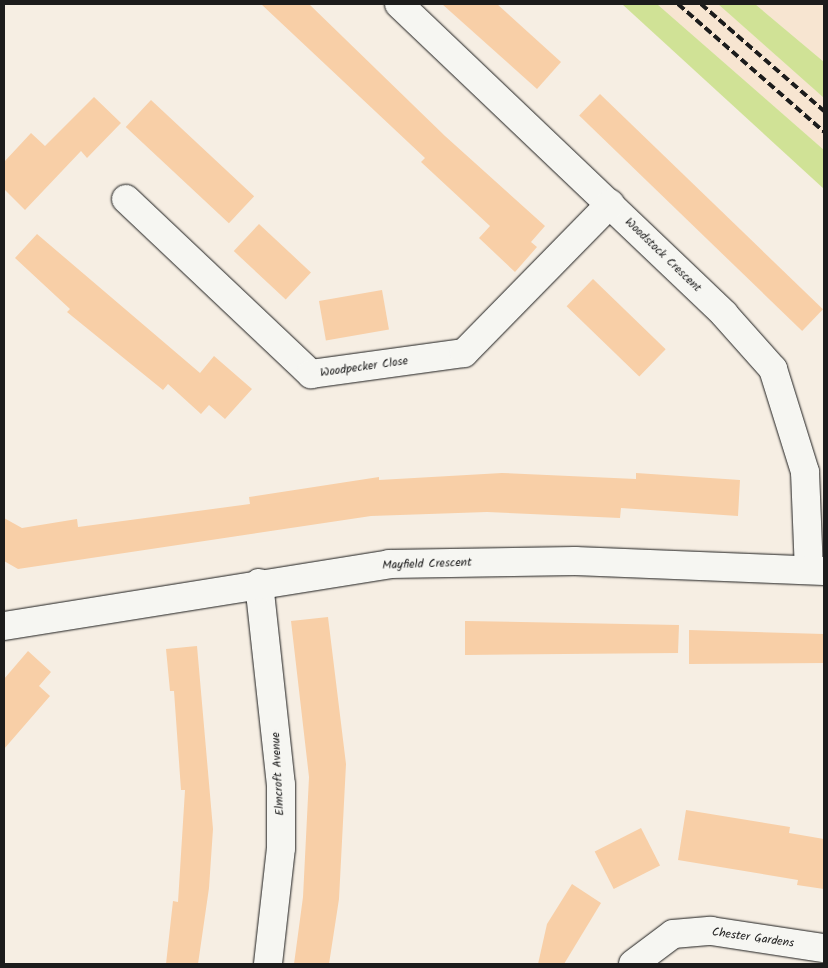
<!DOCTYPE html>
<style>
body{margin:0}
#map{position:relative;width:828px;height:968px;overflow:hidden;background:#f6eee3;font-family:Kalam,sans-serif}
div>[style]{position:absolute}
.built>*{inset:0;background:#f7e5d1}
.green>*{inset:0;background:#d0e296}
.building>*{inset:0;background:#f8cfa7;transform-origin:0 0}
.roads{filter:drop-shadow(0 0 1px #1c1c1c) drop-shadow(0 0 1px #1c1c1c)}
.minor>*{height:28px;margin:-14px;padding:0 14px;transform-origin:14px;border-radius:14px;background:#f6f6f2}
.rail>*{height:4px;margin-top:-2px;transform-origin:0;background:repeating-linear-gradient(90deg,#1c1c1c 0 8px,transparent 0 12px)}
span{translate:-50% -50%;white-space:nowrap;text-align:center;line-height:1.15;-webkit-text-stroke:4.5px #f6f6f2;paint-order:stroke}
.street-label{font-size:12px;color:#1c1c1c}
.frame{position:absolute;inset:0;border:5px solid #1c1c1c;pointer-events:none}
</style>
<div id="map">
<div class="built">
<i style="clip-path:polygon(657px 4px,718px 4px,824px 98px,824px 150px)"></i>
<i style="clip-path:polygon(755px 4px,824px 4px,824px 62px)"></i>
</div>
<div class="green">
<i style="clip-path:polygon(622px 4px,657px 4px,824px 150px,824px 189px)"></i>
<i style="clip-path:polygon(718px 4px,755px 4px,824px 62px,824px 98px)"></i>
</div>
<div class="building">
<i style="clip-path:polygon(261px 4px,309px 4px,445px 136px,545px 226px,531px 242px,537px 247px,515px 272px,479px 238px,490px 226px,421px 162px,425px 158px)"></i>
<i style="clip-path:polygon(442px 4px,497px 4px,561px 62px,537px 89px)"></i>
<i style="left:600px;top:94px;width:310px;height:30px;rotate:44deg"></i>
<i style="clip-path:polygon(94px 97px,121px 123px,87px 158px,81px 151px,25px 210px,4px 189px,4px 162px,31px 133px,45px 146px)"></i>
<i style="left:151px;top:100px;width:141px;height:37px;rotate:43deg"></i>
<i style="left:259px;top:224px;width:71px;height:37px;rotate:43deg"></i>
<i style="clip-path:polygon(37px 234px,200px 373px,214px 356px,252px 389px,225px 419px,209px 405px,201px 414px,168px 384px,163px 390px,67px 312px,70px 309px,15px 258px)"></i>
<i style="left:593px;top:279px;width:101px;height:38px;rotate:44deg"></i>
<i style="left:382px;top:290px;width:40px;height:64px;rotate:80deg"></i>
<i style="clip-path:polygon(502px 473px,636px 479px,636px 473px,740px 480px,738px 516px,621px 508px,620px 518px,487px 512px,371px 516px,18px 569px,4px 561px,4px 518px,22px 528px,77px 519px,78px 527px,250px 504px,249px 497px,379px 477px,379px 480px)"></i>
<i style="clip-path:polygon(328px 617px,346px 764px,339px 899px,329px 964px,294px 964px,303px 897px,309px 777px,291px 621px)"></i>
<i style="clip-path:polygon(465px 621px,679px 625px,678px 653px,465px 655px)"></i>
<i style="clip-path:polygon(689px 630px,824px 634px,824px 663px,689px 664px)"></i>
<i style="clip-path:polygon(197px 646px,213px 829px,209px 888px,198px 964px,166px 964px,173px 901px,178px 902px,185px 790px,181px 790px,174px 691px,170px 691px,166px 649px)"></i>
<i style="clip-path:polygon(28px 651px,51px 672px,39px 686px,50px 696px,4px 749px,4px 679px)"></i>
<i style="clip-path:polygon(686px 810px,790px 827px,789px 833px,824px 839px,824px 889px,797px 885px,798px 880px,678px 860px)"></i>
<i style="left:641px;top:828px;width:42px;height:52px;rotate:63deg"></i>
<i style="clip-path:polygon(572px 884px,601px 903px,564px 964px,538px 964px,547px 924px)"></i>
</div>
<div class="roads">
<div class="minor">
<i style="left:399px;top:4px;width:449px;rotate:43.6deg"></i>
<i style="left:724px;top:314px;width:74px;rotate:48.3deg"></i>
<i style="left:773px;top:369px;width:108px;rotate:72.7deg"></i>
<i style="left:805px;top:472px;width:98px;rotate:87.7deg"></i>
<i style="left:126px;top:199px;width:255px;rotate:43.4deg"></i>
<i style="left:311px;top:374px;width:154px;rotate:-7.8deg"></i>
<i style="left:464px;top:353px;width:209px;rotate:-45.6deg"></i>
<i style="left:259px;top:583px;width:203px;rotate:83.8deg"></i>
<i style="left:281px;top:785px;width:63px;rotate:90deg"></i>
<i style="left:281px;top:848px;width:117px;rotate:96.4deg"></i>
<i style="left:4px;top:626px;width:390px;rotate:-9.1deg"></i>
<i style="left:389px;top:564px;width:186px;rotate:-0.9deg"></i>
<i style="left:575px;top:561px;width:249px;rotate:2.3deg"></i>
<i style="left:633px;top:964px;width:50px;rotate:-36.9deg"></i>
<i style="left:673px;top:934px;width:38px;rotate:-5deg"></i>
<i style="left:711px;top:931px;width:114px;rotate:8.6deg"></i>
</div>
</div>
<div class="rail">
<i style="left:678px;top:4px;width:194px;rotate:41.2deg"></i>
<i style="left:701px;top:4px;width:163px;rotate:41deg"></i>
</div>
<div class="street-label">
<span style="left:663px;top:255px;rotate:44deg">Woodstock Crescent</span>
<span style="left:364px;top:367px;rotate:-8deg">Woodpecker Close</span>
<span style="left:427px;top:564px;rotate:-2deg">Mayfield Crescent</span>
<span style="left:278px;top:774px;rotate:-93deg">Elmcroft Avenue</span>
<span style="left:753px;top:938px;rotate:8deg">Chester Gardens</span>
</div>
<div class="frame"></div>
</div>
